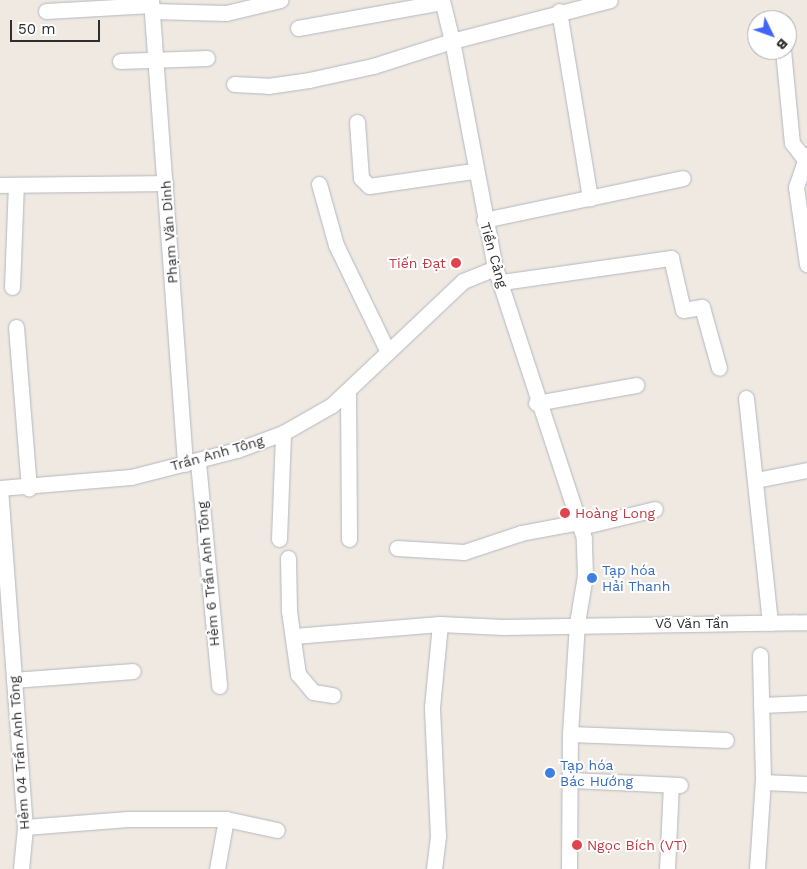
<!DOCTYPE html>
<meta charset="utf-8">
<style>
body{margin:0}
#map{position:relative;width:807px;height:869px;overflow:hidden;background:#efe9e1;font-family:"Work Sans",sans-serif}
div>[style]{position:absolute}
.roads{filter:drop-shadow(0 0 1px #b4b7c1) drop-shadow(0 0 1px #b4b7c1)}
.minor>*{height:15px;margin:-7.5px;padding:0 7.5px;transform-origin:7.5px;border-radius:7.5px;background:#fff}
.dots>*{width:14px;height:14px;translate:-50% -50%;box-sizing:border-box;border:2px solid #fff;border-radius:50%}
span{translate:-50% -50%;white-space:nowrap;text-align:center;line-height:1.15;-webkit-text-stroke:4px #fff;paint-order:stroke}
.street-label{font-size:14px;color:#2e2e2e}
.health-label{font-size:14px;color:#be3a42}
.right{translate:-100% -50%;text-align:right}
.left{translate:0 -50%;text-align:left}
.shop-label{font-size:14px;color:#366cbe}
.north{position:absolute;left:747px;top:10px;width:50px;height:50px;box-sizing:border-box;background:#fff;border:1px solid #ababab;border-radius:50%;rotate:132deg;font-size:14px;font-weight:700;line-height:20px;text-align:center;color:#2e2e2e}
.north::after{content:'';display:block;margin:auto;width:18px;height:22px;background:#4264fb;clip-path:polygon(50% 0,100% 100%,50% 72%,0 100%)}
.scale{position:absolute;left:10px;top:20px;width:90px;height:22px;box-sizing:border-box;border:2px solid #2e2e2e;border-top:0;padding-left:6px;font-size:15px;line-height:18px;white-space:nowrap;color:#2e2e2e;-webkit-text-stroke:4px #fff;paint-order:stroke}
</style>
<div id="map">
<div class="roads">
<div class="minor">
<i style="left:151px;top:0;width:465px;rotate:85.8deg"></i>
<i style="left:46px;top:11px;width:106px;rotate:-3.2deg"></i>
<i style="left:152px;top:11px;width:74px;rotate:1.5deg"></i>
<i style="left:226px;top:13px;width:56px;rotate:-13.5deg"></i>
<i style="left:559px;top:11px;width:190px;rotate:80.6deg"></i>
<i style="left:298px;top:28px;width:146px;rotate:-10.2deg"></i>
<i style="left:783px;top:50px;width:93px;rotate:84.5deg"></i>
<i style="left:792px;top:143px;width:18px;rotate:52deg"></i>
<i style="left:120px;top:61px;width:87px;rotate:-2deg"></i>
<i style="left:234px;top:84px;width:34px;rotate:3deg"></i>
<i style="left:268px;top:86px;width:41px;rotate:-8.3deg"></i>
<i style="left:309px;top:80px;width:66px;rotate:-12.3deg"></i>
<i style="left:373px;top:66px;width:83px;rotate:-17.6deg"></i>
<i style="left:452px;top:41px;width:42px;rotate:-103.7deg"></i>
<i style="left:357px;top:122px;width:56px;rotate:85.9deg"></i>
<i style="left:361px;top:178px;width:11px;rotate:45deg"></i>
<i style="left:369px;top:186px;width:105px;rotate:-8.2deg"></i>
<i style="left:807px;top:155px;width:34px;rotate:109deg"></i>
<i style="left:796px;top:187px;width:78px;rotate:81.9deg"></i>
<i style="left:319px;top:184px;width:63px;rotate:74.4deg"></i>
<i style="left:336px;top:245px;width:119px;rotate:64.1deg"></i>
<i style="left:0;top:185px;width:165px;rotate:-0.7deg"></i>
<i style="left:484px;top:220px;width:203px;rotate:-11.9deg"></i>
<i style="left:502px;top:282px;width:171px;rotate:-8.1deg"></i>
<i style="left:671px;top:258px;width:53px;rotate:77deg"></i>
<i style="left:683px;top:310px;width:19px;rotate:-9deg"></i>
<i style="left:702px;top:307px;width:63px;rotate:74.4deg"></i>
<i style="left:12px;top:287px;width:102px;rotate:-87.8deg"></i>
<i style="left:16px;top:327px;width:162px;rotate:85.4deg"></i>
<i style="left:348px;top:391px;width:148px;rotate:89.6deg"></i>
<i style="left:746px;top:398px;width:226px;rotate:83.9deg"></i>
<i style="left:536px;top:403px;width:102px;rotate:-10.2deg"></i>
<i style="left:198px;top:462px;width:225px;rotate:84.6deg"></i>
<i style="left:756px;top:480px;width:52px;rotate:-11.1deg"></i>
<i style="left:0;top:488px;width:131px;rotate:-4.8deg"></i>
<i style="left:131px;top:477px;width:109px;rotate:-14.3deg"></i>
<i style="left:237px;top:450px;width:49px;rotate:-20.3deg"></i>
<i style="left:283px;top:433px;width:56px;rotate:-29.7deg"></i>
<i style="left:332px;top:405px;width:180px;rotate:-43.4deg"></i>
<i style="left:463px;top:281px;width:35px;rotate:-22deg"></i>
<i style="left:0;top:488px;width:340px;rotate:85.8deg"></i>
<i style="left:25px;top:827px;width:42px;rotate:95.4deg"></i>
<i style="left:581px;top:527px;width:76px;rotate:-13.7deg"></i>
<i style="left:279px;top:539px;width:106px;rotate:-87.8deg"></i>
<i style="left:397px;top:548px;width:67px;rotate:3.4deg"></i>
<i style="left:464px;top:552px;width:60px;rotate:-18.4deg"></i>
<i style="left:521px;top:533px;width:59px;rotate:-10.7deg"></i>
<i style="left:288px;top:558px;width:53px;rotate:88.9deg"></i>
<i style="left:289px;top:611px;width:64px;rotate:81.9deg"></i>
<i style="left:298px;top:674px;width:23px;rotate:50deg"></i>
<i style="left:313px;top:692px;width:20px;rotate:9deg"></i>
<i style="left:294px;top:636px;width:146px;rotate:-4.7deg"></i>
<i style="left:440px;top:624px;width:63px;rotate:2.7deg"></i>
<i style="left:503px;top:627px;width:304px;rotate:-0.9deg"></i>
<i style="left:14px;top:680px;width:119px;rotate:-4.3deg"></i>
<i style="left:761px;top:705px;width:46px;rotate:-2.5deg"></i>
<i style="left:570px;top:734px;width:156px;rotate:2.2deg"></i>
<i style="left:571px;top:780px;width:109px;rotate:2.6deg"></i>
<i style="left:763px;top:782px;width:44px;rotate:2.6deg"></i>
<i style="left:25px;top:827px;width:103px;rotate:-4.4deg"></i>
<i style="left:128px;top:819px;width:98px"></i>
<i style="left:226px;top:819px;width:52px;rotate:12.2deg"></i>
<i style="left:217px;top:869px;width:51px;rotate:-79.8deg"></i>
<i style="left:434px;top:869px;width:33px;rotate:-83deg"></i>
<i style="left:438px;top:836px;width:129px;rotate:-92.7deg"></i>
<i style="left:432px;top:707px;width:83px;rotate:-84.5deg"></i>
<i style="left:569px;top:869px;width:135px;rotate:-89.6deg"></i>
<i style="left:570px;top:734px;width:111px;rotate:-86.4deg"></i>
<i style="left:577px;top:623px;width:49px;rotate:-80.5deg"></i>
<i style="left:585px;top:575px;width:37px;rotate:-92deg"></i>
<i style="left:584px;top:538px;width:284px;rotate:-108.2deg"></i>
<i style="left:495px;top:268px;width:231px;rotate:-100.7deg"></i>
<i style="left:452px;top:41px;width:163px;rotate:-14.5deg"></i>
<i style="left:667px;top:869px;width:84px;rotate:-87.3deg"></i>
<i style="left:757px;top:869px;width:90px;rotate:-86.2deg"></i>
<i style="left:763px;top:779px;width:124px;rotate:-91.4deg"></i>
</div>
</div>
<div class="dots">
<i style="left:456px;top:263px;background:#e0444e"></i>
<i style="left:565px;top:513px;background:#e0444e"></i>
<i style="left:592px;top:578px;background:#3f7fe0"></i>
<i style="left:550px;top:773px;background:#3f7fe0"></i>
<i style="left:577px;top:845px;background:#e0444e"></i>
</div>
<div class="street-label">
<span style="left:169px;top:232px;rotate:-94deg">Phạm Văn Dinh</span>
<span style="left:494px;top:255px;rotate:74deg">Tiền Cảng</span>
<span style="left:217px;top:453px;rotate:-16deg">Trần Anh Tông</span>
<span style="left:208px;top:574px;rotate:-95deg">Hẻm 6 Trần Anh Tông</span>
<span style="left:692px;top:623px">Võ Văn Tần</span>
<span style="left:19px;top:753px;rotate:-94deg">Hẻm 04 Trần Anh Tông</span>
</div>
<div class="health-label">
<span class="right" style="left:446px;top:263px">Tiến Đạt</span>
<span class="left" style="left:575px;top:513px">Hoàng Long</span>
<span class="left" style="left:587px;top:845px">Ngọc Bích (VT)</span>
</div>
<div class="shop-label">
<span class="left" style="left:602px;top:578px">Tạp hóa<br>Hải Thanh</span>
<span class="left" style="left:560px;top:773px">Tạp hóa<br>Bác Hướng</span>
</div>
<div class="north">B</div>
<div class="scale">50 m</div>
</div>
